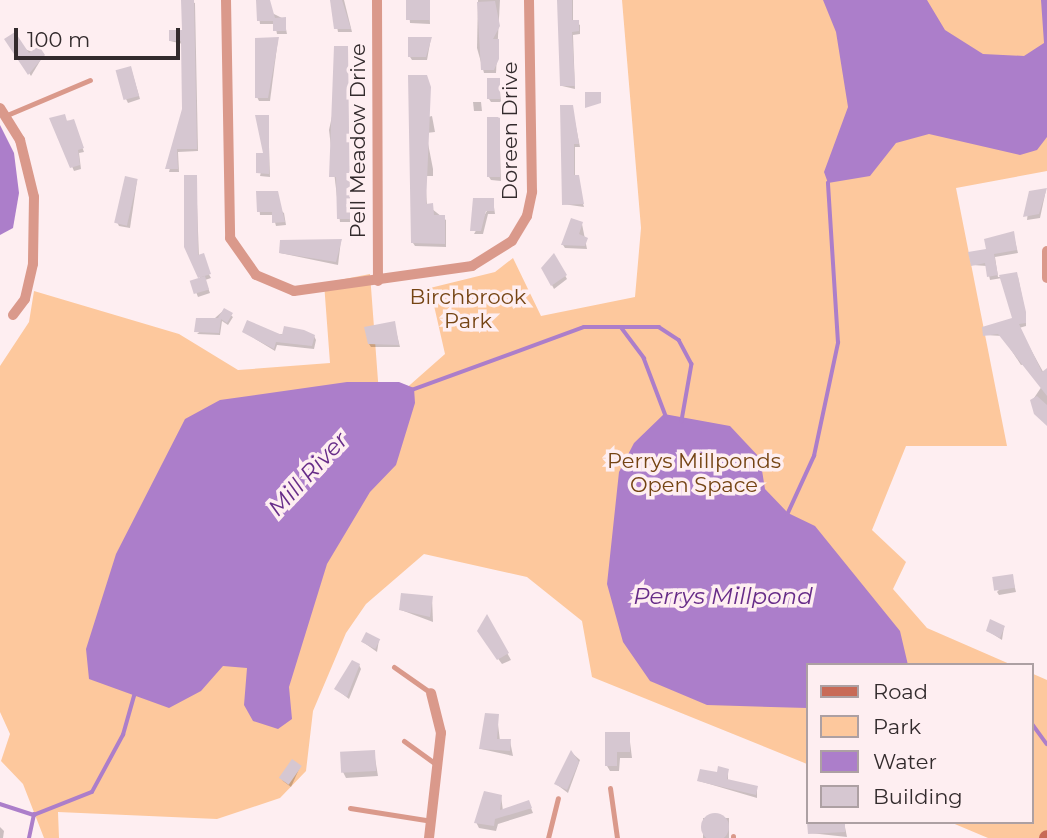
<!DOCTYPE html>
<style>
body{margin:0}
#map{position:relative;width:1047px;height:838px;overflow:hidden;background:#feeef1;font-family:Montserrat,sans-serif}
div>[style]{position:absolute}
.green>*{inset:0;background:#fdc89d}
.water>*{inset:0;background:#ac7eca}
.shadow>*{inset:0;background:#0003;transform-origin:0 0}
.stream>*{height:3.5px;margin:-1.75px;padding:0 1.75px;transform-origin:1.75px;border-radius:1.75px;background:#ac7eca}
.building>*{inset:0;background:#d6c7d1;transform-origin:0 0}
.round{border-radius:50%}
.service>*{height:5px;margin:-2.5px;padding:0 2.5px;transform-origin:2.5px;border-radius:2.5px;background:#da998b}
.minor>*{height:10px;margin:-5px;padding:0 5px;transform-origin:5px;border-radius:5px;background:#da998b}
.secondary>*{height:14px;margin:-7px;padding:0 7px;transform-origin:7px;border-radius:7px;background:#c86a57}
span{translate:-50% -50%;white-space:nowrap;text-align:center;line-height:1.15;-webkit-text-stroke:7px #feeef1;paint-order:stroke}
.street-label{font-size:21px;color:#332b2d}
.park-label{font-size:21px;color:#754413}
.water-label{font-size:23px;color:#672c88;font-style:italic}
.legend{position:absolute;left:806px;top:663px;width:228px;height:161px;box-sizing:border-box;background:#feeef1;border:2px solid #ada0a3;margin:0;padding:9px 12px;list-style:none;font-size:21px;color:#332b2d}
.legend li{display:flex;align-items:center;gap:14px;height:35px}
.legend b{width:35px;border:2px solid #ada0a3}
.scale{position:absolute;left:14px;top:28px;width:166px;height:32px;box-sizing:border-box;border:4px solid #332b2d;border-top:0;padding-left:9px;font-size:21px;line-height:24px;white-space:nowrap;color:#332b2d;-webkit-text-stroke:5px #feeef1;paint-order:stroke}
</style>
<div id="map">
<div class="green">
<i style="clip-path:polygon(622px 0,1047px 0,1047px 171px,956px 188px,1007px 446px,906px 446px,872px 530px,906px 562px,893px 589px,927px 628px,1012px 665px,807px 665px,807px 764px,592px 677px,582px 621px,527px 577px,424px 554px,366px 604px,346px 633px,313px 711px,306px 771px,280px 798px,217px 819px,58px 812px,59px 838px,44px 838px,23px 784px,1px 761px,10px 734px,0 712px,0 366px,29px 322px,34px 291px,179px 334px,238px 370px,330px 363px,324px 283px,370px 274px,379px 394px,394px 399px,445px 354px,430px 288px,495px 272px,513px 258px,541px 316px,635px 297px,641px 228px)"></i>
<i style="clip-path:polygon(1031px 673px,1047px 680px,1047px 838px,988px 838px,950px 822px,1031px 822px)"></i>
</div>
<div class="water">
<i style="clip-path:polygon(823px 0,927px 0,945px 30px,983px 54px,1024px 56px,1044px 43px,1041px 0,1047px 0,1047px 137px,1037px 150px,1020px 155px,929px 134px,896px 143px,870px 176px,828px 183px,824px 172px,848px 107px,836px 32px)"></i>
<i style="clip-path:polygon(0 125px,14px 153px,19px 193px,13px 228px,0 235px)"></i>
<i style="clip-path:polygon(347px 382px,399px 382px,414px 388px,415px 403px,396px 465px,370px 492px,327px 564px,289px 687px,292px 719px,278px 729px,253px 721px,244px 705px,247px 668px,223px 666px,201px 691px,169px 708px,89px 679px,86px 649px,116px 554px,185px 419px,220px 400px)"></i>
<i style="clip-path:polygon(664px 414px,730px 426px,760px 458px,765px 489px,788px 513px,815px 526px,900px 631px,908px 665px,807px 665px,807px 708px,707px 705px,650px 681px,623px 642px,607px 584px,619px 472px,634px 443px)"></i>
</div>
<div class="shadow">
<i style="clip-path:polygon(183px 0,195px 3px,198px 151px,178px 152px,179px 172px,169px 172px,184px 109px,183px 44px,170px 41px,183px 32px)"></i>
<i style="clip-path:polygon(257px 0,270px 0,270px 12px,284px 19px,287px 34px,277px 34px,275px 24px,260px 24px)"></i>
<i style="clip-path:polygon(332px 0,344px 0,352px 32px,338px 32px)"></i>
<i style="clip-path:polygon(408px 0,429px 0,430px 24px,410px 23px)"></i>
<i style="clip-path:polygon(478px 0,500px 0,496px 73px,484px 73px,477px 48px)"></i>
<i style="clip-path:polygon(560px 0,573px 0,573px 21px,580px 25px,580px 34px,573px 35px,575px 89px,562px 86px)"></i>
<i style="clip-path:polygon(431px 38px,427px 60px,412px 60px,410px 57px)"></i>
<i style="clip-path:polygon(278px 39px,270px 101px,259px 101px,257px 97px)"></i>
<i style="clip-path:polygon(9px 43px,43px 56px,31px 76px)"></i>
<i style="clip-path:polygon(347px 47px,350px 222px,340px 222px,329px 130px)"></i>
<i style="clip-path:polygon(132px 72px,140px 99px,128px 103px,126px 99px)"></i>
<i style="clip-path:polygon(499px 80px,501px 102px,491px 102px,489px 99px)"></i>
<i style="clip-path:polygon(473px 102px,481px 102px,482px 111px,474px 111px)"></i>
<i style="clip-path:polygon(572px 107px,580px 147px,575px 147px,575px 177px,584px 207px,563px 204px)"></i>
<i style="clip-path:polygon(268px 116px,270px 177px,260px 176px,265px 155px)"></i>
<i style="clip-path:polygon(432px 116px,435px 132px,426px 133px,433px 169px,433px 176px,425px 176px,427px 205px,446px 220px,446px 247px,415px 246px,413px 243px,428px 117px)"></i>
<i style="clip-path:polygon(499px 119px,501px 181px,491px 180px,489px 177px)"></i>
<i style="clip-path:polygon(52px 120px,73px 121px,84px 152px,79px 153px,81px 169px,74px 171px)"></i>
<i style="clip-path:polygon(196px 177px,199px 257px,211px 278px,205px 280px,210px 293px,198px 297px,192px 282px,201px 280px,186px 247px)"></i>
<i style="clip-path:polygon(137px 181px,130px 228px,119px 226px,117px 222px)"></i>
<i style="clip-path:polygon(1046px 190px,1040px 218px,1027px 220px,1030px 193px)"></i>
<i style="clip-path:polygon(258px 193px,284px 213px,286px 225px,276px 226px,273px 215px,260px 215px)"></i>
<i style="clip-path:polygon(493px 200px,495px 214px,488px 214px,483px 234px,474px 234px)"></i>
<i style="clip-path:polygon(582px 224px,587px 249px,565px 248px,563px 245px)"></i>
<i style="clip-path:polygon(1013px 233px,1018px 253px,995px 257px,998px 277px,1018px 277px,1026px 316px,1026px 326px,1019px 328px,1047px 379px,1047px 425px,1032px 401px,1042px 386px,1028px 363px,1021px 365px,1002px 336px,985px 335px,1014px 319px,1002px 278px,990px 280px,987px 266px,972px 265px)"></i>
<i style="clip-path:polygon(341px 240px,338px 265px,280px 253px)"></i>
<i style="clip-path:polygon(554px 255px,567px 279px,554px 289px,543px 268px)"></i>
<i style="clip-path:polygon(224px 310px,233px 317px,228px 325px,222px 321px,220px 335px,197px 334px)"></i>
<i style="clip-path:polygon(394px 323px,400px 347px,371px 347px,369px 344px)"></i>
<i style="clip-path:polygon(244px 332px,314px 336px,316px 340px,314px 349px,277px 345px,275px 351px)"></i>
<i style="clip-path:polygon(1012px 576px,1016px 592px,999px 595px,997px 592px)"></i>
<i style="clip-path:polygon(432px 598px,433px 622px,401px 610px)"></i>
<i style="clip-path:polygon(487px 616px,511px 660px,502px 664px,482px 637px)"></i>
<i style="clip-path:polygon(1004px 627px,1002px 640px,988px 631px)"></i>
<i style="clip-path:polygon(379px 640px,377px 652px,363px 642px)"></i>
<i style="clip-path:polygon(359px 665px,361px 669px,349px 699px,336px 689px)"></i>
<i style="clip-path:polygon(497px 716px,500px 741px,510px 741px,513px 756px,481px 749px)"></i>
<i style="clip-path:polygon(629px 734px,632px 758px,620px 758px,619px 771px,610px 771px,607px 766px)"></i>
<i style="clip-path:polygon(374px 752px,378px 776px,346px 778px,343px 772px)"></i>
<i style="clip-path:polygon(572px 753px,580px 760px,568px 793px,556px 784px)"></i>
<i style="clip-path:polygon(300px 767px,291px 787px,283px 781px,281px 778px)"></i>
<i style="clip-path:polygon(728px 770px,728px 781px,757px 788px,757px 798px,699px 781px)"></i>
<i style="clip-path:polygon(501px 796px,503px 811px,531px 808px,533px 813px,498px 824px,496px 831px,479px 828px,476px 822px)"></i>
<i style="left:703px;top:818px;width:26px;height:20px"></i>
<i style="clip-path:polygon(844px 822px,847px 837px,810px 833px)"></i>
<i style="clip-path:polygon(0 827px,4px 831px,3px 838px,0 838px)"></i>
</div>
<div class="stream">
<i style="left:621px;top:327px;width:38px"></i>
<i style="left:659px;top:327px;width:24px;rotate:33deg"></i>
<i style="left:679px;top:340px;width:27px;rotate:62deg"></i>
<i style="left:692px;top:364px;width:58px;rotate:100deg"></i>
<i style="left:412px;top:390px;width:183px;rotate:-20.1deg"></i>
<i style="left:584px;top:327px;width:37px"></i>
<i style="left:621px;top:327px;width:39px;rotate:53deg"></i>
<i style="left:644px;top:358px;width:62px;rotate:69.2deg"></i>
<i style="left:787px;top:515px;width:65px;rotate:-65.4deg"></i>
<i style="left:814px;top:456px;width:116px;rotate:-78deg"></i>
<i style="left:838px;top:343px;width:160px;rotate:-93.6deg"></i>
<i style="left:1031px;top:722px;width:27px;rotate:54deg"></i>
<i style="left:0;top:804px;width:36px;rotate:18deg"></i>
<i style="left:34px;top:815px;width:62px;rotate:-21.6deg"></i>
<i style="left:92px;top:792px;width:65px;rotate:-61.5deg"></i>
<i style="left:123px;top:735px;width:41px;rotate:-74.2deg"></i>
<i style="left:29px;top:838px;width:24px;rotate:-78deg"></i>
</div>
<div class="building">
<i style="clip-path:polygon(181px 0,194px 0,197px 149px,177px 149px,178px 169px,165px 169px,182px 109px,181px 41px,169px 41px,169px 30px,182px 30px)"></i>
<i style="clip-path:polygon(256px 0,270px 0,275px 18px,286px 17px,286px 31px,273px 31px,273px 21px,257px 21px)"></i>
<i style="clip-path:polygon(330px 0,342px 0,351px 29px,334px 29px)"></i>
<i style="left:406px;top:0;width:24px;height:20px"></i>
<i style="clip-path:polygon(557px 0,572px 0,572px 20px,579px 20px,579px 31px,572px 32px,575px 86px,560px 86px)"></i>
<i style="clip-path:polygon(495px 1px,500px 26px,493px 39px,499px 39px,499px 59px,494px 70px,481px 70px,477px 2px)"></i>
<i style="clip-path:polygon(15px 32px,29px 53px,39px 46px,45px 55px,28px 75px,4px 39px)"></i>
<i style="clip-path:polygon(279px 37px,268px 98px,255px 98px,255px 38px)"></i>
<i style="clip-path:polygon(408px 37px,432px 37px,426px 57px,408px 57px)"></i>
<i style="clip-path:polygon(334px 46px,348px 46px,350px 219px,337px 219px,336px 177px,329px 177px)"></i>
<i style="left:131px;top:66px;width:31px;height:16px;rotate:75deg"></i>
<i style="clip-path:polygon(408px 75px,427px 75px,431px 87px,426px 204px,433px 203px,434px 215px,445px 215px,445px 244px,411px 243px)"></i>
<i style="left:487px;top:78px;width:13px;height:21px"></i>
<i style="clip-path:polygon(585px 92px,601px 92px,601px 103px,585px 108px)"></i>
<i style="clip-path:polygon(560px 105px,573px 105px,579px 144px,574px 144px,574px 175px,579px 175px,584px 204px,562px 205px)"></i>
<i style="clip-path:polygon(65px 114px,67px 121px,74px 119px,84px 148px,78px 150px,80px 165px,70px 168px,49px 118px)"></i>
<i style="clip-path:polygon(255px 115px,269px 115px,269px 174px,256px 173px,256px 153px,263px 153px)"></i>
<i style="left:487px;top:117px;width:13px;height:60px"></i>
<i style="clip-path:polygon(184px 175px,197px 175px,198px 255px,204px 253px,211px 274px,198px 278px,184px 247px)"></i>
<i style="left:125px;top:176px;width:13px;height:48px;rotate:13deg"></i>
<i style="clip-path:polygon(1047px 188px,1039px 214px,1023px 217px,1029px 191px)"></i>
<i style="clip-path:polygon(256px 191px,278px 191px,285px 222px,272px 223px,272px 212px,257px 212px)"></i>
<i style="clip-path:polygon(473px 198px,494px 198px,494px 211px,486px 211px,481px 231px,470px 231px)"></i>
<i style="clip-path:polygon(571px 218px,583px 222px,579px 234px,588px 238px,585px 246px,561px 245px)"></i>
<i style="clip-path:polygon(1014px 231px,1017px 250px,994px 254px,998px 275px,987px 277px,985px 263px,971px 266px,968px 252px,986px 249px,984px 239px)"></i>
<i style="clip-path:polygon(342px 239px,336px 262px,279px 253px,280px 240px)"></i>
<i style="clip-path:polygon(554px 253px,567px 275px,551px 286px,541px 268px)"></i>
<i style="clip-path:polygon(1017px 272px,1026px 312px,1026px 323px,1019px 324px,1042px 372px,1047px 368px,1047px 396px,998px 334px,983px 336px,982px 327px,1012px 318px,999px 275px)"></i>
<i style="left:205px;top:276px;width:14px;height:16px;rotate:73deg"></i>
<i style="clip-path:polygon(224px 308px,233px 313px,227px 323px,221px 319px,219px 333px,194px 332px,196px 318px,218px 318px)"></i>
<i style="clip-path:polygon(247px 320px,282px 335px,284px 326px,304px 330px,315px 335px,312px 346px,276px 342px,274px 349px,242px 332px)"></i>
<i style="clip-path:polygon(395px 321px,399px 345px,368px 344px,364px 327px)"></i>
<i style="clip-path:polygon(1037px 396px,1047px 405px,1047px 426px,1034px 414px,1030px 400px)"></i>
<i style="left:1013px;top:574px;width:14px;height:21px;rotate:82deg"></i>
<i style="clip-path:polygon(401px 593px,433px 596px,430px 617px,399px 610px)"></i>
<i style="clip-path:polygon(487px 614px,509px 653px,497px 660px,477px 631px)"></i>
<i style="clip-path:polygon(990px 619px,1005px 626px,1000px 638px,986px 631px)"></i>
<i style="left:366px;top:632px;width:16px;height:11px;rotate:27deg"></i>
<i style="clip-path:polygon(352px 660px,360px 664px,347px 697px,334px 689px)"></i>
<i style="clip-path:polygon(485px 713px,499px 714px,497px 739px,511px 739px,510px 751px,479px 749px)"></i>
<i style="clip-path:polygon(605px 732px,630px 732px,630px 752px,617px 752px,617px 766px,605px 766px)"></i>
<i style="left:375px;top:750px;width:21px;height:35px;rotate:87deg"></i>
<i style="clip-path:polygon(571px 750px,579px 762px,567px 790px,554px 784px)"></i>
<i style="left:292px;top:759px;width:12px;height:23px;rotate:35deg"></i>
<i style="clip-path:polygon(718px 766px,729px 769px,727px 779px,758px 786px,756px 795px,697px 781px,700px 769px,717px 772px)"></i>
<i style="clip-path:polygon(484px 791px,502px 795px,500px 810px,529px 800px,532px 808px,495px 819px,494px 826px,474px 823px)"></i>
<i class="round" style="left:701px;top:813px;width:28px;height:28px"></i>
<i style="clip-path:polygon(807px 822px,845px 822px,845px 832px,808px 834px)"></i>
</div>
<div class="service">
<i style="left:7px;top:115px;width:90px;rotate:-22.9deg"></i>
<i style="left:394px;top:667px;width:45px;rotate:35.1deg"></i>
<i style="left:404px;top:741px;width:41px;rotate:36deg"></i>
<i style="left:610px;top:788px;width:50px;rotate:82deg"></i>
<i style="left:350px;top:808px;width:83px;rotate:9deg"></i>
<i style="left:548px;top:838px;width:41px;rotate:-76deg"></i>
<i style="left:733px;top:838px;width:2px;rotate:-90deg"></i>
</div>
<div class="minor">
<i style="left:226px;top:0;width:238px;rotate:89deg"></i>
<i style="left:230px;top:238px;width:45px;rotate:54.9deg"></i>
<i style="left:256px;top:275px;width:41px;rotate:22.8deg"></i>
<i style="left:294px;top:291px;width:180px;rotate:-8deg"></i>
<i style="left:472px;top:266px;width:47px;rotate:-32deg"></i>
<i style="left:512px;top:241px;width:29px;rotate:-59deg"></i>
<i style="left:527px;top:216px;width:25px;rotate:-78deg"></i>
<i style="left:532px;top:192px;width:192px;rotate:-90.9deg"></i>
<i style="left:377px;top:0;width:281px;rotate:89.8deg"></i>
<i style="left:0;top:108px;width:38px;rotate:58deg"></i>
<i style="left:20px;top:140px;width:59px;rotate:76.2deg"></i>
<i style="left:34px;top:197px;width:67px;rotate:90.9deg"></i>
<i style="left:33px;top:264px;width:36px;rotate:103deg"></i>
<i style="left:25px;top:299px;width:20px;rotate:127deg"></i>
<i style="left:1047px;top:251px;width:27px;rotate:90deg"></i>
<i style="left:429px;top:838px;width:106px;rotate:-83.5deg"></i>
<i style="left:441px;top:733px;width:41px;rotate:-104deg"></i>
</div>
<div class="secondary">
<i style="left:1046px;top:838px;width:1px;rotate:-45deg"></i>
</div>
<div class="street-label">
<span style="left:510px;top:131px;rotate:-90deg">Doreen Drive</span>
<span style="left:358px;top:141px;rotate:-90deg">Pell Meadow Drive</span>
</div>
<div class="park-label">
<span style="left:468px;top:309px">Birchbrook<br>Park</span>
<span style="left:694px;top:473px">Perrys Millponds<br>Open Space</span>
</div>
<div class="water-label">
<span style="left:308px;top:474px;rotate:-47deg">Mill River</span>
<span style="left:723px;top:596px">Perrys Millpond</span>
</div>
<ul class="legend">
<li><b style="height:9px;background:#c86a57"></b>Road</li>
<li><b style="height:19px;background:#fdc89d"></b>Park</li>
<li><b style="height:19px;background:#ac7eca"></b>Water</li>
<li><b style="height:19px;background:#d6c7d1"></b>Building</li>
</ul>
<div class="scale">100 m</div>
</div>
